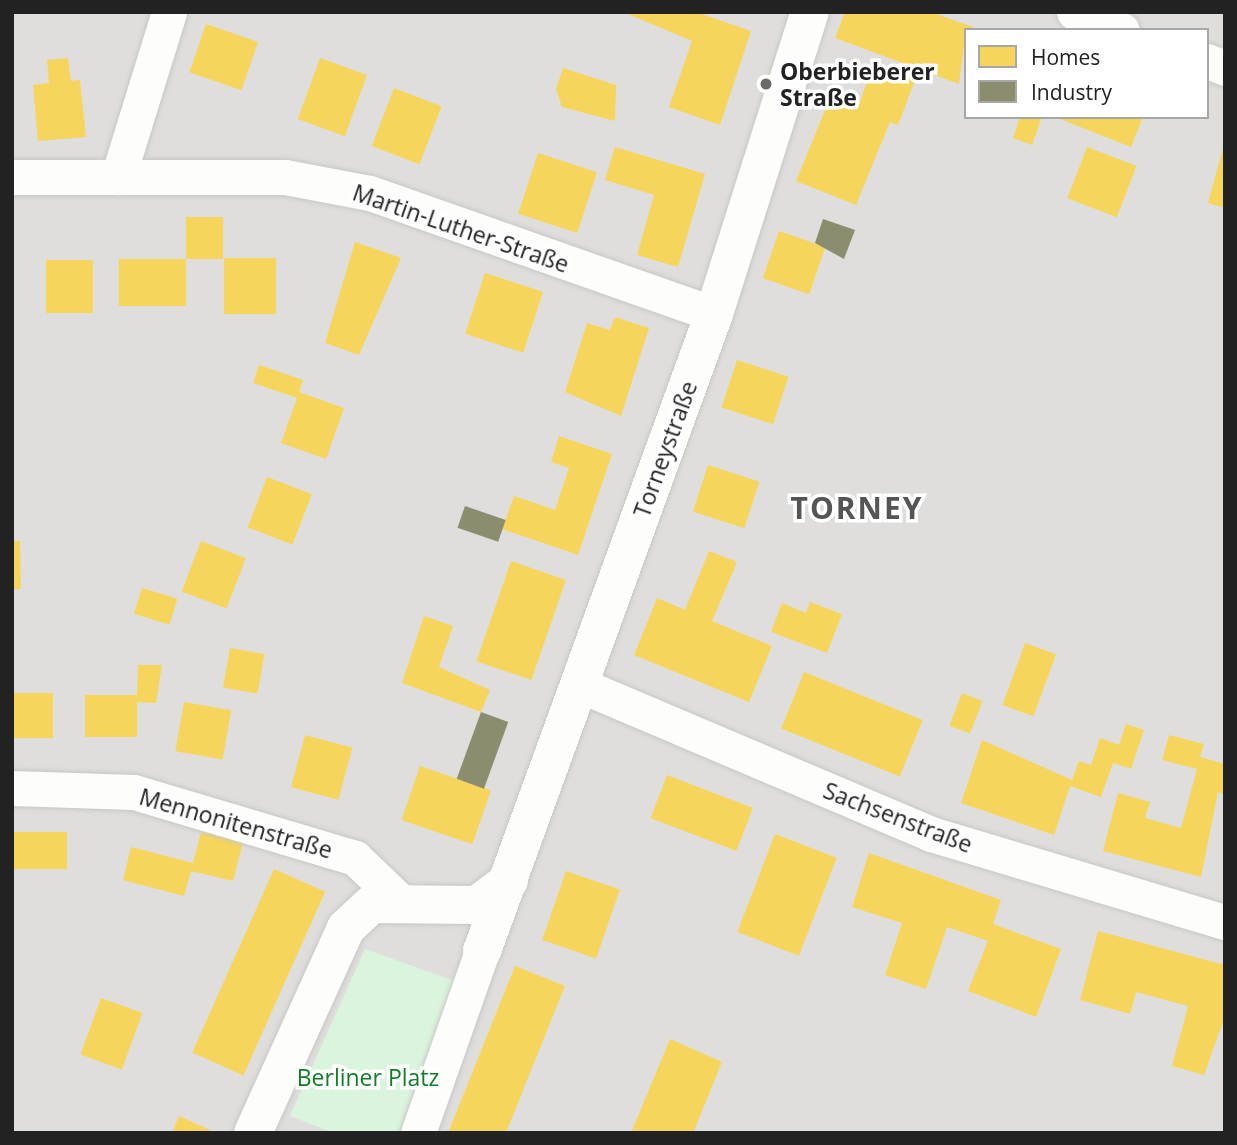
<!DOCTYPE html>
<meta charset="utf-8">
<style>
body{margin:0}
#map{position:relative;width:1237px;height:1145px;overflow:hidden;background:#efefeb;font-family:"Open Sans",sans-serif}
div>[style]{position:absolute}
.residential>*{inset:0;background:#dfdedc}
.park>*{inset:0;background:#dbf4de}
.homes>*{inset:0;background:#f6d55c;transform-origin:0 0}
.industry>*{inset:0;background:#8c8c6e;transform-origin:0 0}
.roads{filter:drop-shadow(0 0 2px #c7c7c5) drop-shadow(0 0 2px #c7c7c5)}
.minor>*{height:35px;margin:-17.5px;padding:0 17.5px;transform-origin:17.5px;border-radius:17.5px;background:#fdfdfc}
.tertiary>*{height:38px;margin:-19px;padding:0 19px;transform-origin:19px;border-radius:19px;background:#fdfdfc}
.dots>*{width:19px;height:19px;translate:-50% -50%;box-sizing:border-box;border:4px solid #fff;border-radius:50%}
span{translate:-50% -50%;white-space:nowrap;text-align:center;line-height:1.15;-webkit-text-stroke:7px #fff;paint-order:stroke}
.poi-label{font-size:23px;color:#222;font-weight:700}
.left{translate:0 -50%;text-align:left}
.street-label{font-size:23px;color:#222}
.park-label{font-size:23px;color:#127e27}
.district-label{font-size:30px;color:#555;font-weight:700;letter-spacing:2px}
.frame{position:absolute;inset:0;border:14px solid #222;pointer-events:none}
.legend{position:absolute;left:964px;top:28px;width:245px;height:91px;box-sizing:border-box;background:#fff;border:2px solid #a7a7a7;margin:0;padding:9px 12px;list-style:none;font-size:21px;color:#222}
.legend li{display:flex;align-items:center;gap:14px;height:35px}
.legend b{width:35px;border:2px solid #a7a7a7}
</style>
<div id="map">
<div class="residential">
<i style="clip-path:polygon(evenodd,12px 12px,1225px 12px,1225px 1133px,12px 1133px,12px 12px,966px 30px,1207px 30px,1207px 117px,966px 117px,966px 30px)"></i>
</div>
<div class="park">
<i style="clip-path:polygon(365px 949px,460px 983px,406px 1133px,334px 1133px,290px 1116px)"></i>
</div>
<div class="homes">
<i style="clip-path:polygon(623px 12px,696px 12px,751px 31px,720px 125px,669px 107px,692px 41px)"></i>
<i style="clip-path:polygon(845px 12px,931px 12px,978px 29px,966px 30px,959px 84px,835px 38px)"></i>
<i style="left:206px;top:24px;width:55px;height:51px;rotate:19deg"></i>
<i style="clip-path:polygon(68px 58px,71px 81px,80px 80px,86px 137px,38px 141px,33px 85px,49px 83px,47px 60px)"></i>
<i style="left:320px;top:58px;width:50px;height:65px;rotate:20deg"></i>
<i style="clip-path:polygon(873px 65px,915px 80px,898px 125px,890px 122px,856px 205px,796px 181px,830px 98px,857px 110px)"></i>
<i style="clip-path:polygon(563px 68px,616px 85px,615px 121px,562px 107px,556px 89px)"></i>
<i style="left:394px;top:88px;width:51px;height:62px;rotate:21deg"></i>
<i style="clip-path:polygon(1020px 117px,1042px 117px,1032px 145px,1013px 138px)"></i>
<i style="clip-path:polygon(1055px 117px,1143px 117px,1131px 147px)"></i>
<i style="clip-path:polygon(1224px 145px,1225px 145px,1225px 208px,1208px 203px)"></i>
<i style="clip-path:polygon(615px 147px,705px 174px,678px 267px,637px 255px,654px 195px,605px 180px)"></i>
<i style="left:1087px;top:147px;width:53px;height:55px;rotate:21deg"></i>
<i style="left:538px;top:153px;width:62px;height:64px;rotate:18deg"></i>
<i style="left:186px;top:217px;width:37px;height:42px"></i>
<i style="left:779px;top:231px;width:49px;height:50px;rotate:19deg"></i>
<i style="clip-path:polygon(355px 242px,401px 258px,359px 355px,325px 343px)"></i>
<i style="left:276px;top:258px;width:56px;height:52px;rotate:90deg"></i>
<i style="left:119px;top:259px;width:67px;height:47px"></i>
<i style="left:46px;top:260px;width:47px;height:53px"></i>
<i style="left:485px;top:273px;width:61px;height:64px;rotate:18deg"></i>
<i style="clip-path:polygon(615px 317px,649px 328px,621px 416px,565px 392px,587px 323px,610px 330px)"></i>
<i style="left:737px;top:360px;width:54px;height:50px;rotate:18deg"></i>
<i style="clip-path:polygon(259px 365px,303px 380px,299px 392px,344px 408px,326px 459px,281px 443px,297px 398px,253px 383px)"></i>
<i style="clip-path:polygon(559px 436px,612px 454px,578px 555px,502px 529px,514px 496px,555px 510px,569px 468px,551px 462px)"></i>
<i style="left:708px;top:465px;width:54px;height:49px;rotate:18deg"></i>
<i style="left:267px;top:477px;width:48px;height:54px;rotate:21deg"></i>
<i style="left:20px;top:541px;width:48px;height:8px;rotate:89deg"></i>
<i style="left:201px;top:541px;width:48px;height:54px;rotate:21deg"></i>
<i style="clip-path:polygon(709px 551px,737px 562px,712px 621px,772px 646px,749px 702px,634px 655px,657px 598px,685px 610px)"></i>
<i style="left:511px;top:561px;width:58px;height:106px;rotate:19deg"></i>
<i style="left:142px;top:588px;width:37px;height:27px;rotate:17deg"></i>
<i style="clip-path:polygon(810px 602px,842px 614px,827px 653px,771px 632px,782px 603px,806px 613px)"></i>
<i style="clip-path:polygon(424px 616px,453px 626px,439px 667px,490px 690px,481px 712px,402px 683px)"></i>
<i style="left:1025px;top:643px;width:33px;height:66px;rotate:20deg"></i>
<i style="left:230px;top:648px;width:35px;height:40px;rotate:10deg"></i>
<i style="clip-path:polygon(138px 665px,162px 665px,156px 703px,137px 702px,137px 737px,85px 737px,85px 695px,137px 695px)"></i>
<i style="left:804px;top:672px;width:128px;height:61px;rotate:22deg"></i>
<i style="left:12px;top:693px;width:41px;height:45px"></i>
<i style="left:962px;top:693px;width:22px;height:35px;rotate:21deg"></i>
<i style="left:184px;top:702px;width:48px;height:50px;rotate:10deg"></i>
<i style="clip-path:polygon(1126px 724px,1144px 730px,1131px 769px,1113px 763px,1101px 797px,1070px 786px,1054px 835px,961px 803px,982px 740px,1072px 780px,1079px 761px,1091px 765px,1100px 738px,1119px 745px)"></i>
<i style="left:305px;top:735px;width:49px;height:54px;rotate:15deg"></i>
<i style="clip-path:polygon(1169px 735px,1204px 744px,1200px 757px,1225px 764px,1225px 794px,1218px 792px,1201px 877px,1103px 851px,1118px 793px,1150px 802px,1145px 818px,1181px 828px,1197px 769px,1162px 760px)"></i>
<i style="left:420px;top:766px;width:75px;height:57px;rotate:19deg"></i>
<i style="left:667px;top:775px;width:92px;height:46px;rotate:21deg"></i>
<i style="left:12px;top:832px;width:55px;height:37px"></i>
<i style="clip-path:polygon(201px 832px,243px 842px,233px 881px,191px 871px,184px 896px,123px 880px,131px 847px,193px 863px)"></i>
<i style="left:775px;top:834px;width:66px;height:105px;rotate:21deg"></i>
<i style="clip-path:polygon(869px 853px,1001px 900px,993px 924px,1061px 949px,1036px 1017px,968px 991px,988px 941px,947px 927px,926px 989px,885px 975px,902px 923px,852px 907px)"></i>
<i style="left:274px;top:869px;width:56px;height:201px;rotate:24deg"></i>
<i style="left:566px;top:871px;width:57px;height:73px;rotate:19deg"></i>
<i style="clip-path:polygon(1098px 931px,1225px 965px,1225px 1016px,1204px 1075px,1172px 1066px,1188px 1006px,1136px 992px,1130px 1014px,1080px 1000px)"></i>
<i style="clip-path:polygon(515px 966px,565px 986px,526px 1083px,506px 1133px,448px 1133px)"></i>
<i style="left:101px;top:998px;width:44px;height:60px;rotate:20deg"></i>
<i style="clip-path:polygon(670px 1039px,722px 1062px,693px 1133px,631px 1133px)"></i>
<i style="clip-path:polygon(179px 1116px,210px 1130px,209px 1133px,172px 1133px)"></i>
</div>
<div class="industry">
<i style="clip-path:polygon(823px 219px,855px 230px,844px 259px,815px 243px)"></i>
<i style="left:465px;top:506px;width:43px;height:23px;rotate:19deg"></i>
<i style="left:481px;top:712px;width:29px;height:71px;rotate:20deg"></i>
</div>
<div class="roads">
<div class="minor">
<i style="left:1074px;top:12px;width:51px;rotate:20.6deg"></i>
<i style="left:1207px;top:61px;width:19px;rotate:21deg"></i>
<i style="left:12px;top:177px;width:273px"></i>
<i style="left:285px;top:177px;width:86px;rotate:10.7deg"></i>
<i style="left:370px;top:193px;width:365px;rotate:19.4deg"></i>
<i style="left:118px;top:177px;width:173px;rotate:-72.8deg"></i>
<i style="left:580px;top:685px;width:381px;rotate:23deg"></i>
<i style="left:931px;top:834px;width:307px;rotate:16.7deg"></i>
<i style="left:12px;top:788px;width:122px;rotate:1.9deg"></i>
<i style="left:134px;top:792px;width:231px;rotate:16.6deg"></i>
<i style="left:355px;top:858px;width:62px;rotate:43.7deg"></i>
<i style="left:418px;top:1133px;width:193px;rotate:-70.6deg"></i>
</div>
<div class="tertiary">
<i style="left:482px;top:951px;width:678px;rotate:-69.99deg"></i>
<i style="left:714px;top:314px;width:317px;rotate:-72.4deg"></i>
<i style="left:253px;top:1133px;width:225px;rotate:-65.6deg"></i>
<i style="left:346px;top:928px;width:35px;rotate:-43deg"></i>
<i style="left:372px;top:904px;width:105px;rotate:0.5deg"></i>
<i style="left:477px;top:905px;width:40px;rotate:-37deg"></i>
</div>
</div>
<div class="dots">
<i style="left:766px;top:84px;background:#6a6a68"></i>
</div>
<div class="poi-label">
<span class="left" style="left:780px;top:84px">Oberbieberer<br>Straße</span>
</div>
<div class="street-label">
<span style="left:461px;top:228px;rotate:19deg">Martin-Luther-Straße</span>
<span style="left:665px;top:449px;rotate:-70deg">Torneystraße</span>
<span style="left:898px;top:817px;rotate:21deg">Sachsenstraße</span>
<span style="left:236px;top:823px;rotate:16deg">Mennonitenstraße</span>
</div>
<div class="park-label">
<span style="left:368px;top:1077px">Berliner Platz</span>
</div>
<div class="district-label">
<span style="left:857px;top:508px">TORNEY</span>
</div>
<div class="frame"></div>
<ul class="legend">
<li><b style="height:19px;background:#f6d55c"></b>Homes</li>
<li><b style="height:19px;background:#8c8c6e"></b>Industry</li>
</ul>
</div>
